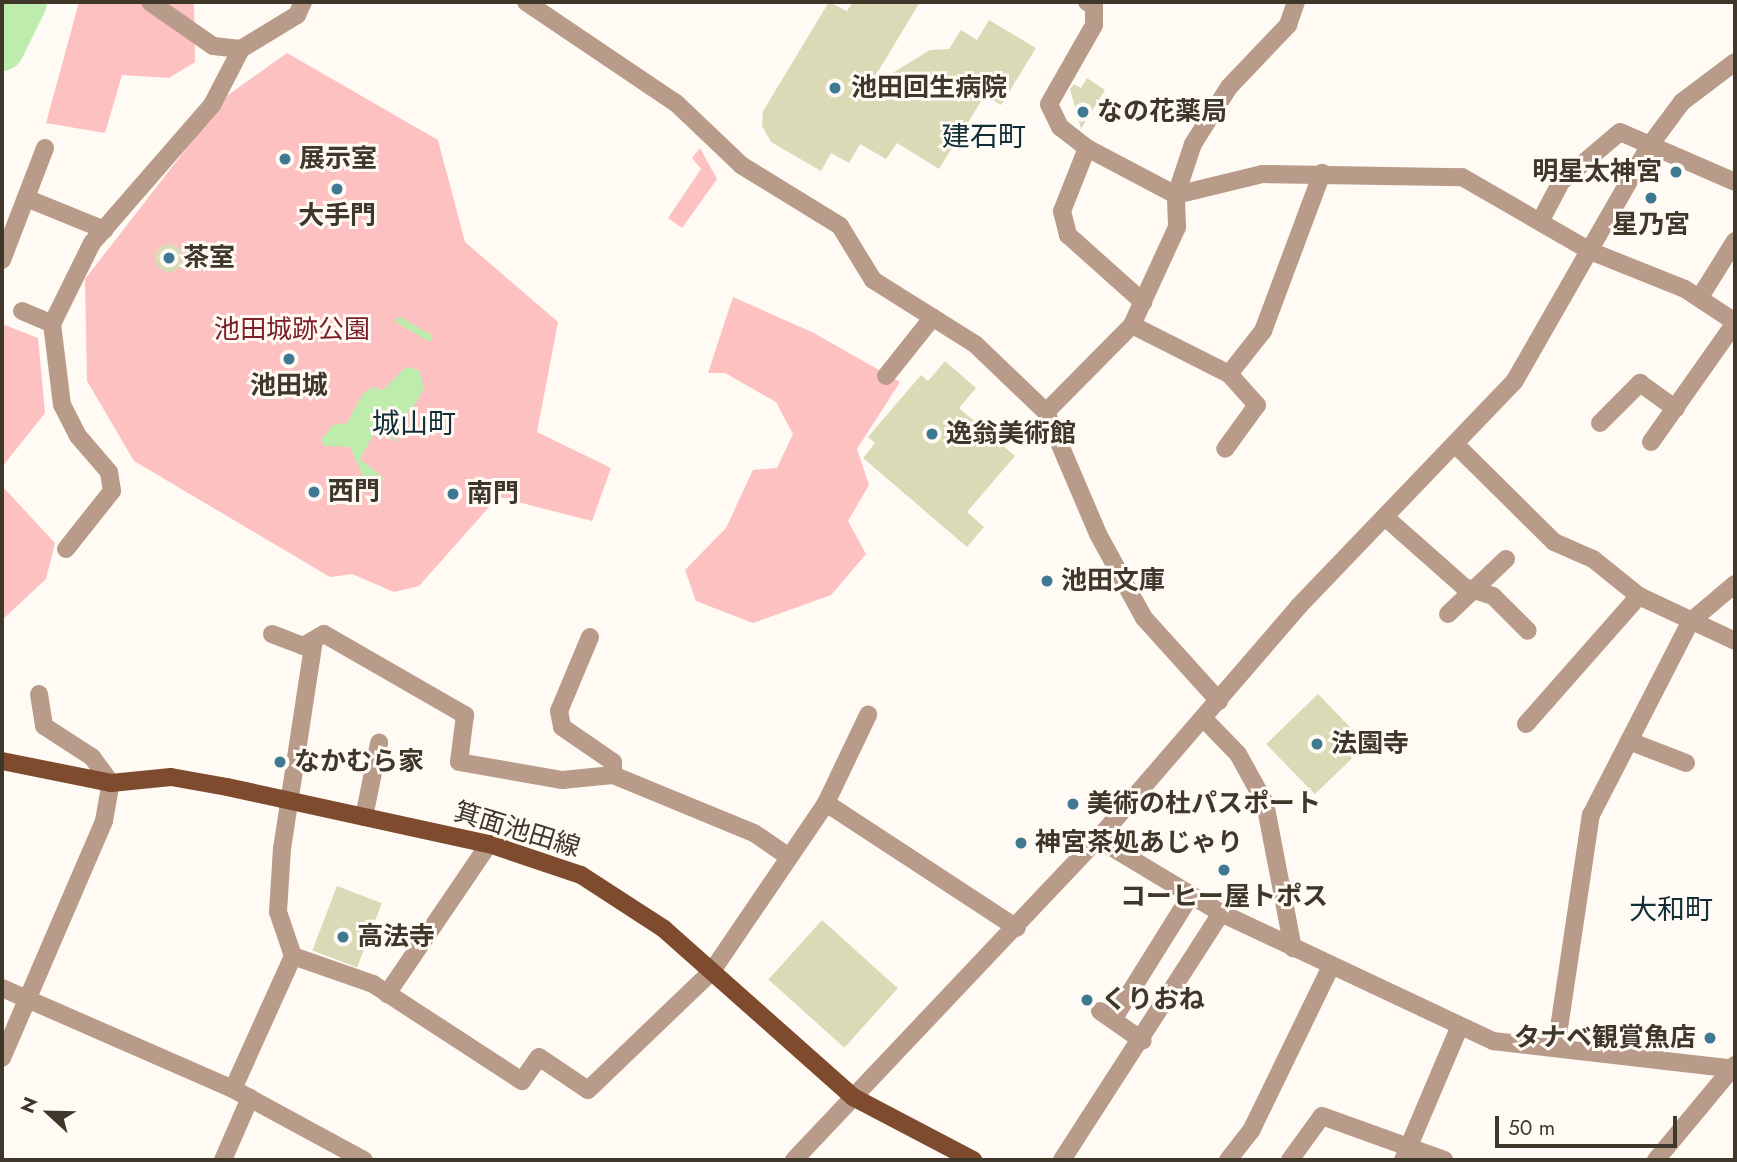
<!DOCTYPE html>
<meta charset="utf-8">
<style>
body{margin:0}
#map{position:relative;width:1737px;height:1162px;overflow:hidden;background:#fffaf4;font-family:Jost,"Noto Sans JP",sans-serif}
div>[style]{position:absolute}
.green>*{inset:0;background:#fcc1c0}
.water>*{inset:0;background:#bdecad}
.stream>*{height:7px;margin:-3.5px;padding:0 3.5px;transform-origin:3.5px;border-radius:3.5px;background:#bdecad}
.river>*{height:44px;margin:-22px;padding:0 22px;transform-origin:22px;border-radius:22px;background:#bdecad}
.building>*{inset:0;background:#dadbb6;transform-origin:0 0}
.round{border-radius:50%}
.minor>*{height:18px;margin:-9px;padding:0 9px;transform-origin:9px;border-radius:9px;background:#b99b8a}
.tertiary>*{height:18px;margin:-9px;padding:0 9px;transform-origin:9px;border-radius:9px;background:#b99b8a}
.primary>*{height:18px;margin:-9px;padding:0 9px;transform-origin:9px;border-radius:9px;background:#7e4b2e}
.dots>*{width:19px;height:19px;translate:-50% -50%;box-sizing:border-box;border:4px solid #fffaf4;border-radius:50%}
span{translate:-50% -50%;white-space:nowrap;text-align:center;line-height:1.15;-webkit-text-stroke:6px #fffaf4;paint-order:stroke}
.poi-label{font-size:26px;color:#3f372a;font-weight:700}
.left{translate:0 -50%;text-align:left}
.right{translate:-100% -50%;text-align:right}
.park-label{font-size:26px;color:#7c2028}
.street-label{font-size:26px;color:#3f372a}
.neighbourhood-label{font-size:28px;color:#102d38}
.frame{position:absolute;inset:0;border:4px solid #3f372a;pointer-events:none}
.north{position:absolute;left:14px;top:1078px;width:70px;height:70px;-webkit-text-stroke:5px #fffaf4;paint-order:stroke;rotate:292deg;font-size:19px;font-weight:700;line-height:28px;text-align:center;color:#3f372a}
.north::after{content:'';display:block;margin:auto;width:24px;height:32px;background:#3f372a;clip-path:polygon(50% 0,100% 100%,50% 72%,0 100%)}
.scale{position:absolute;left:1495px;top:1116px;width:182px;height:32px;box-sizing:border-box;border:4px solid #3f372a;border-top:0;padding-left:9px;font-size:21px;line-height:24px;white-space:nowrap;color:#3f372a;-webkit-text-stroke:5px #fffaf4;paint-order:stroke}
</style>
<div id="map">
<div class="green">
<i style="clip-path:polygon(79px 2px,194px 2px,195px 62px,169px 78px,122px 75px,105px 133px,46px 123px)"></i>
<i style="clip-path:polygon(287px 53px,438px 140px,465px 242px,558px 322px,537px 432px,611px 468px,592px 521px,498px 497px,419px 586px,394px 592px,352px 574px,330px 577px,134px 461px,87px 381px,85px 279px,228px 95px)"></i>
<i style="clip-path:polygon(700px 148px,717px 179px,682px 228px,668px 218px,701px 169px,692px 158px)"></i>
<i style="clip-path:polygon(733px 297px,814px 333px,900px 382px,857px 449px,869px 485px,848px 521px,866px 554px,831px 595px,753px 623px,696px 601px,685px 570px,726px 528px,753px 470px,777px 468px,793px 434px,776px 402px,725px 373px,708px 373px)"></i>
<i style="clip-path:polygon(2px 324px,38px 338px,45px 413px,2px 467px)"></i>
<i style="clip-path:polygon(2px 486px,55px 543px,46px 579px,2px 620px)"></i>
</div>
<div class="water">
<i style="clip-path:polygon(406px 367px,419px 370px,424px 388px,413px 408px,383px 433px,405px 443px,374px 434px,360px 459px,385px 479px,369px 490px,350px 447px,325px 446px,321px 440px,333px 425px,347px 423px,363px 393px,373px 387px,383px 390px)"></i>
</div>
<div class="stream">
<i style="left:399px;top:320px;width:34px;rotate:30deg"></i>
</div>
<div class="river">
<i style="left:2px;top:49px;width:52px;rotate:-63.9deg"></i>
</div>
<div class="building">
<i style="clip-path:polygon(829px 2px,847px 11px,853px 2px,920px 2px,868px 88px,930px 50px,949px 49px,961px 30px,977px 40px,989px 20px,1036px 48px,1001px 105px,985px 95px,939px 169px,897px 143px,886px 159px,860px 144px,849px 163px,831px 153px,821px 171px,771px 142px,762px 126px,763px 111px)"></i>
<i style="clip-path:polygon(1087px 78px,1105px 90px,1081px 129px,1070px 89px,1074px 84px,1081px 88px)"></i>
<i class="round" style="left:155px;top:244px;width:28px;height:28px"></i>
<i style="clip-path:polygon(945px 361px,976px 388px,959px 408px,1015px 456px,967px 512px,984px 527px,967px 547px,863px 458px,875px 443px,868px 437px,921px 375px,928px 381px)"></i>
<i style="left:1318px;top:694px;width:70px;height:72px;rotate:46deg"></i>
<i style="left:337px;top:886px;width:48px;height:69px;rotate:21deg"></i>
<i style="left:822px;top:920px;width:102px;height:80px;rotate:42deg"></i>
</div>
<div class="minor">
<i style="left:150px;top:2px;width:77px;rotate:34.9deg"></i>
<i style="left:213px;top:46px;width:28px;rotate:6deg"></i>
<i style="left:526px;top:2px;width:181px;rotate:34deg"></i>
<i style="left:676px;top:103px;width:90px;rotate:43.6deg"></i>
<i style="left:741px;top:165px;width:116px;rotate:31.6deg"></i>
<i style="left:840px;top:226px;width:63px;rotate:58.6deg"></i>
<i style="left:873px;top:280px;width:120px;rotate:32.1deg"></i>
<i style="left:975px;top:344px;width:98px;rotate:43.8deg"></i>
<i style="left:1046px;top:412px;width:133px;rotate:66.9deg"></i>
<i style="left:1098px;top:534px;width:96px;rotate:61.3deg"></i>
<i style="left:1144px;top:618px;width:112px;rotate:47.9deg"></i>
<i style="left:1087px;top:148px;width:68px;rotate:111.6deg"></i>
<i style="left:1062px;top:211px;width:25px;rotate:76deg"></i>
<i style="left:1068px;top:235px;width:101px;rotate:41.8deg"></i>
<i style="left:1176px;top:195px;width:89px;rotate:-13.7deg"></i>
<i style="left:1262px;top:174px;width:200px;rotate:0.9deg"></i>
<i style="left:1462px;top:177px;width:148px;rotate:30deg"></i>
<i style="left:1590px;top:251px;width:102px;rotate:21.8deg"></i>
<i style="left:1685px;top:289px;width:60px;rotate:33.4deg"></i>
<i style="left:1176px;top:195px;width:54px;rotate:-71.6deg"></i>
<i style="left:1193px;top:144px;width:67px;rotate:-57.7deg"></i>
<i style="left:1229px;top:87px;width:86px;rotate:-46.4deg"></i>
<i style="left:1288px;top:25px;width:24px;rotate:-71deg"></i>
<i style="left:26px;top:198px;width:85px;rotate:22.1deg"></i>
<i style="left:1542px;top:218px;width:41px;rotate:-62.2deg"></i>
<i style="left:1561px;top:182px;width:77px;rotate:-40.3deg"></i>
<i style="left:1620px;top:132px;width:125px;rotate:23.5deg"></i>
<i style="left:2px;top:260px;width:120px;rotate:-69deg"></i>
<i style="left:1700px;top:297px;width:66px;rotate:-58deg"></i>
<i style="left:22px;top:311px;width:33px;rotate:23deg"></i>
<i style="left:1132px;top:325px;width:109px;rotate:26.8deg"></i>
<i style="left:1229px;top:374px;width:42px;rotate:47.9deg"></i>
<i style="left:1257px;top:405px;width:54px;rotate:126deg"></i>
<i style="left:1229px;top:374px;width:55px;rotate:-51.7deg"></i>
<i style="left:1263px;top:331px;width:169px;rotate:-69.5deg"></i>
<i style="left:886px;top:376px;width:75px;rotate:-51.5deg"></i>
<i style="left:1046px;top:412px;width:122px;rotate:-45.3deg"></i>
<i style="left:1132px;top:325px;width:108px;rotate:-65.3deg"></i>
<i style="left:1177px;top:227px;width:32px;rotate:-92deg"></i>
<i style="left:1176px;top:195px;width:101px;rotate:-152.2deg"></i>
<i style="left:1087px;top:148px;width:34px;rotate:-142deg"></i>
<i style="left:1060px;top:127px;width:25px;rotate:-116deg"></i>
<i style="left:1049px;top:104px;width:91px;rotate:-60.3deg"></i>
<i style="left:1094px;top:25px;width:18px;rotate:-90deg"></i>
<i style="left:1094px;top:7px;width:9px;rotate:-144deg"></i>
<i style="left:1600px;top:423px;width:57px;rotate:-45deg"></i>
<i style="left:1640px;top:383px;width:44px;rotate:35.8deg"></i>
<i style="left:1651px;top:442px;width:146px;rotate:-54.8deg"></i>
<i style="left:1455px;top:444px;width:139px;rotate:44.7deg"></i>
<i style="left:1554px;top:542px;width:43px;rotate:23.6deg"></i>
<i style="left:1593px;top:559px;width:59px;rotate:38.8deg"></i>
<i style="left:1639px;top:596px;width:106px;rotate:25.1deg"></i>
<i style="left:1385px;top:517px;width:106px;rotate:41.5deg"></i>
<i style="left:1464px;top:587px;width:30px;rotate:17deg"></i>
<i style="left:1493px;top:596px;width:49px;rotate:45deg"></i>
<i style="left:66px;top:549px;width:74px;rotate:-51.6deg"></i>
<i style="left:112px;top:491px;width:19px;rotate:-99deg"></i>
<i style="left:109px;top:472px;width:48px;rotate:-130.7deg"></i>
<i style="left:78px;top:436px;width:35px;rotate:-117deg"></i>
<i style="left:62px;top:405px;width:82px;rotate:-97deg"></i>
<i style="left:52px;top:324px;width:90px;rotate:-63.7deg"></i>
<i style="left:92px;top:243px;width:183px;rotate:-49deg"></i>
<i style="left:212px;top:105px;width:63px;rotate:-62.6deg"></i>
<i style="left:241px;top:49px;width:66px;rotate:-31.3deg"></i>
<i style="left:297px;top:15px;width:14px;rotate:-65deg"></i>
<i style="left:1448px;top:614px;width:80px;rotate:-43.5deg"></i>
<i style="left:272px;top:634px;width:33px;rotate:21deg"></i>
<i style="left:303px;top:646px;width:24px;rotate:-30deg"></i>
<i style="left:324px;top:634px;width:163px;rotate:29.9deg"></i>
<i style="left:465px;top:715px;width:47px;rotate:97.3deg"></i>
<i style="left:459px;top:762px;width:105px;rotate:9.9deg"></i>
<i style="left:562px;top:780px;width:51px;rotate:-5.6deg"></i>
<i style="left:613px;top:775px;width:152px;rotate:22.4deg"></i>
<i style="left:754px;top:833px;width:42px;rotate:34.4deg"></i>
<i style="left:590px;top:637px;width:80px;rotate:112.7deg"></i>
<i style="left:559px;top:711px;width:16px;rotate:79deg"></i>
<i style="left:562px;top:727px;width:62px;rotate:34.5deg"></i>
<i style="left:613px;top:762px;width:13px;rotate:90deg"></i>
<i style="left:39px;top:694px;width:32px;rotate:81deg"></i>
<i style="left:44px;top:726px;width:57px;rotate:32.9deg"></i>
<i style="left:92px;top:757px;width:32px;rotate:54deg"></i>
<i style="left:1205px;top:720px;width:47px;rotate:45.9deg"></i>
<i style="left:1238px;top:754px;width:56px;rotate:61.1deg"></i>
<i style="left:1265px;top:803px;width:148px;rotate:79.1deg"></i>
<i style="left:1526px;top:724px;width:171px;rotate:-48.6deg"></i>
<i style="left:1629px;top:741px;width:61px;rotate:21.1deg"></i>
<i style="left:826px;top:803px;width:228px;rotate:33.2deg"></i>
<i style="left:364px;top:817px;width:76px;rotate:-78.5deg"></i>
<i style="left:1098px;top:839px;width:306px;rotate:-49.2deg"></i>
<i style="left:1298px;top:607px;width:312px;rotate:-46.2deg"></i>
<i style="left:1514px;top:382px;width:273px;rotate:-60.2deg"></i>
<i style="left:1650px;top:145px;width:54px;rotate:-53.3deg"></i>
<i style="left:1682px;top:102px;width:66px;rotate:-37deg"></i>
<i style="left:293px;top:956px;width:85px;rotate:19.3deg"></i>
<i style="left:373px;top:984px;width:178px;rotate:33.1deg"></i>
<i style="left:522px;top:1081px;width:29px;rotate:-55deg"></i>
<i style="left:539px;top:1057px;width:59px;rotate:34deg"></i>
<i style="left:588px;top:1090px;width:172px;rotate:-43.8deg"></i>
<i style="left:712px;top:971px;width:203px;rotate:-55.8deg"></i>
<i style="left:826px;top:803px;width:98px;rotate:-64.5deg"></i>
<i style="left:2px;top:988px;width:252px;rotate:23.6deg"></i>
<i style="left:233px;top:1089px;width:149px;rotate:28.5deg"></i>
<i style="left:387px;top:994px;width:181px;rotate:-55.8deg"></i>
<i style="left:1100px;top:1011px;width:52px;rotate:34.9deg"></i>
<i style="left:1114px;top:1018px;width:145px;rotate:-58deg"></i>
<i style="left:1556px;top:1048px;width:236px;rotate:-81.5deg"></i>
<i style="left:1591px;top:815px;width:217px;rotate:-62.8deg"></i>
<i style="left:1690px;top:622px;width:59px;rotate:-40.2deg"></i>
<i style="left:233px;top:1089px;width:146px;rotate:-65.7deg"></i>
<i style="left:293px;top:956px;width:46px;rotate:-108.8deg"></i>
<i style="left:278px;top:912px;width:63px;rotate:-86.4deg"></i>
<i style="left:282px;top:849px;width:210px;rotate:-81.3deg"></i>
<i style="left:223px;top:1160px;width:68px;rotate:-66.5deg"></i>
<i style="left:1062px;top:1160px;width:294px;rotate:-57.2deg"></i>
<i style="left:1228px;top:1160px;width:37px;rotate:-52deg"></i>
<i style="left:1251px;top:1131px;width:183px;rotate:-64.1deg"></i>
<i style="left:1290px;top:1160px;width:54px;rotate:-54deg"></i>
<i style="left:1322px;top:1116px;width:130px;rotate:19.8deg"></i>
<i style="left:1656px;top:1160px;width:124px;rotate:-50.3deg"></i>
</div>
<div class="tertiary">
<i style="left:2px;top:1058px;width:258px;rotate:-66.7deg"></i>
<i style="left:104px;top:821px;width:39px;rotate:-80deg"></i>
<i style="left:794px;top:1160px;width:442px;rotate:-46.6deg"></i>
<i style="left:1098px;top:839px;width:144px;rotate:31deg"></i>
<i style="left:1221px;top:913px;width:301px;rotate:25.2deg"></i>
<i style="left:1493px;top:1041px;width:244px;rotate:6.6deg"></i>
<i style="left:1403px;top:1160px;width:143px;rotate:-67deg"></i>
</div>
<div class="primary">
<i style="left:2px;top:761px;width:111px;rotate:11.4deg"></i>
<i style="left:111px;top:783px;width:60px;rotate:-5.7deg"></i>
<i style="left:171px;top:777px;width:57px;rotate:10.1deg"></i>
<i style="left:227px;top:787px;width:268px;rotate:12.3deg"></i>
<i style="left:489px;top:844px;width:97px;rotate:18.6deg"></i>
<i style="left:581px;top:875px;width:99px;rotate:33deg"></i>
<i style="left:664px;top:929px;width:253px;rotate:41.6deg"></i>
<i style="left:853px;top:1097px;width:136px;rotate:27.7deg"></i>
</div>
<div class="dots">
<i style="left:835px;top:88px;background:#3e7991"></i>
<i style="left:1083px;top:112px;background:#3e7991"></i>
<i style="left:285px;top:159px;background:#3e7991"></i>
<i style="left:1676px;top:172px;background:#3e7991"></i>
<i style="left:337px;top:189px;background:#3e7991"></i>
<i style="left:1651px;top:198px;background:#3e7991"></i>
<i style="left:169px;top:258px;background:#3e7991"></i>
<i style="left:289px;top:359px;background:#3e7991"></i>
<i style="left:932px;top:434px;background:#3e7991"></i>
<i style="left:314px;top:492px;background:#3e7991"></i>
<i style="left:453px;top:494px;background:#3e7991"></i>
<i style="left:1047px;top:581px;background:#3e7991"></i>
<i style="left:1317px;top:744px;background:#3e7991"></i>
<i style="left:280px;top:762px;background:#3e7991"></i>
<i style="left:1073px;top:804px;background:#3e7991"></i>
<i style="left:1021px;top:843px;background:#3e7991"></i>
<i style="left:1224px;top:870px;background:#3e7991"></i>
<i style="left:343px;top:937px;background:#3e7991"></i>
<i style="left:1087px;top:1000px;background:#3e7991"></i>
<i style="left:1710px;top:1038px;background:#3e7991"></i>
</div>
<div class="poi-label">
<span class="left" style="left:851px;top:88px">池田回生病院</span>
<span class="left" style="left:1097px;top:112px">なの花薬局</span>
<span class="left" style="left:299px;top:159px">展示室</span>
<span class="right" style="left:1662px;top:172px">明星太神宮</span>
<span style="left:337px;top:216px">大手門</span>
<span style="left:1651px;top:225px">星乃宮</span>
<span class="left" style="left:183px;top:258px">茶室</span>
<span style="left:289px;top:386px">池田城</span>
<span class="left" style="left:946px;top:434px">逸翁美術館</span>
<span class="left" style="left:328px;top:492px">西門</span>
<span class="left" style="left:467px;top:494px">南門</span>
<span class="left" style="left:1061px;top:581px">池田文庫</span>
<span class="left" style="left:1331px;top:744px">法園寺</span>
<span class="left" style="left:294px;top:762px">なかむら家</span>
<span class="left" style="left:1087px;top:804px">美術の杜パスポート</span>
<span class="left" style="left:1035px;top:843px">神宮茶処あじゃり</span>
<span style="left:1224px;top:897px">コーヒー屋トポス</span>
<span class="left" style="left:357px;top:937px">高法寺</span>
<span class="left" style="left:1101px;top:1000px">くりおね</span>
<span class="right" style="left:1696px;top:1038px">タナベ観賞魚店</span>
</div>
<div class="park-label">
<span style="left:292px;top:330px">池田城跡公園</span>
</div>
<div class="street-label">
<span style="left:517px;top:830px;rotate:17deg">箕面池田線</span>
</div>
<div class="neighbourhood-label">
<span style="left:984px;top:137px">建石町</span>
<span style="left:414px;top:424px">城山町</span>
<span style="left:1671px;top:910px">大和町</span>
</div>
<div class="frame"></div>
<div class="north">N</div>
<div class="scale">50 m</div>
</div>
